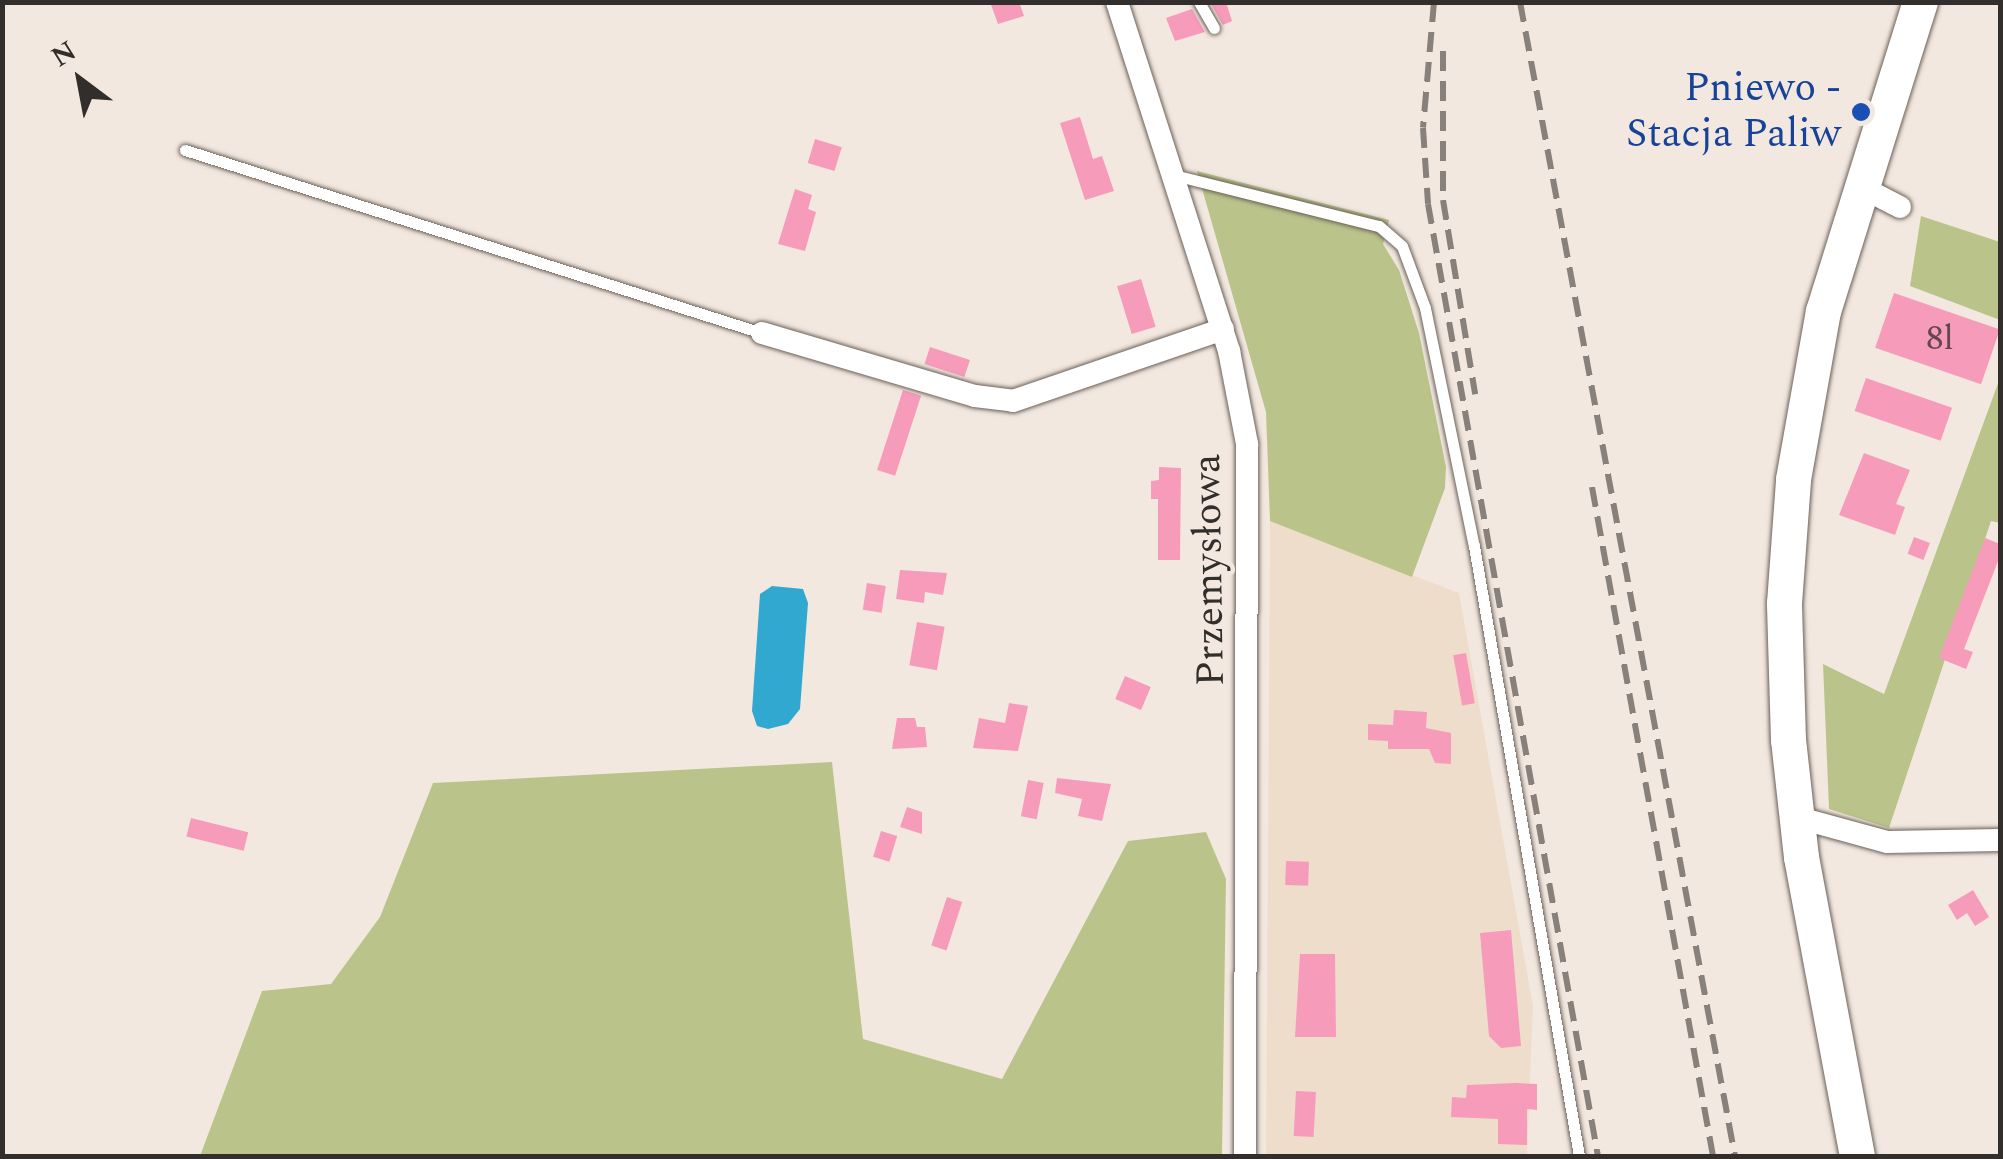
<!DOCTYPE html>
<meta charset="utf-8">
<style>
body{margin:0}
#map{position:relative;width:2003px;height:1159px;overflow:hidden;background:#f3e8df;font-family:Spectral,serif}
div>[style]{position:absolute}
.industrial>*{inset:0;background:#efddcc}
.green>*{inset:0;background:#bac48a}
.water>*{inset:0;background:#30a8cf}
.building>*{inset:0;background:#f79bbb;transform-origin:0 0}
.roads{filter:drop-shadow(0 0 2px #6a6159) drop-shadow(0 0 2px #6a6159)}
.lane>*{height:11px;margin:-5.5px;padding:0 5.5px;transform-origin:5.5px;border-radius:5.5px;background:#fff}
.street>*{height:22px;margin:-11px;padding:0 11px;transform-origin:11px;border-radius:11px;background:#fff}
.primary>*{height:35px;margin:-17.5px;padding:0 17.5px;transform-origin:17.5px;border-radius:17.5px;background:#fff}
.rail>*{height:6px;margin-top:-3px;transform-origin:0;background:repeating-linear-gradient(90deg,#87807b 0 20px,transparent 0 30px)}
.dots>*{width:28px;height:28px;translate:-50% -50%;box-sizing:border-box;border:5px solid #f3e8df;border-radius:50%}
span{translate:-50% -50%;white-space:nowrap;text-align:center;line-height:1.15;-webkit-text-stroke:9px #f3e8df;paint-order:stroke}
.number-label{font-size:35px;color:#63494f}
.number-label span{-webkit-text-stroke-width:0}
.transit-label{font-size:40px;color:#164399}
.right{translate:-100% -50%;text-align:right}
.street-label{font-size:40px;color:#322e2b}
.frame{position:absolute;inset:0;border:5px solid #322e2b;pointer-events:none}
.north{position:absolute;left:30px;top:30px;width:100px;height:100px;-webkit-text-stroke:8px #f3e8df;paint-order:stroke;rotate:328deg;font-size:28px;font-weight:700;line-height:40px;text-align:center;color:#322e2b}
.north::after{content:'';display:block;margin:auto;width:35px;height:45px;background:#322e2b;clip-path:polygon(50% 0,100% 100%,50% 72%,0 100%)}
</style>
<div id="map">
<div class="industrial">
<i style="clip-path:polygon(1270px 521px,1459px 593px,1533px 1006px,1527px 1156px,1266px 1156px)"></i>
</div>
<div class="green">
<i style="clip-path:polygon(1197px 171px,1389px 220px,1383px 244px,1399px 270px,1419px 333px,1446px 467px,1445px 488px,1412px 577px,1270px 521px,1266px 412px)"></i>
<i style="clip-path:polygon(1921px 216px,2000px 242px,2000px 320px,1910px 286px)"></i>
<i style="clip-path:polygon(2000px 378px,2000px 523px,1991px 521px,1889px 828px,1829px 809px,1823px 664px,1884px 694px)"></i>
<i style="clip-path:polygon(832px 762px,863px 1039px,1002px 1079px,1128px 841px,1206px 832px,1226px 879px,1222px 1156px,200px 1156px,262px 991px,331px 984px,380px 917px,433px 783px)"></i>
</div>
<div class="water">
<i style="clip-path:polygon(772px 586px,803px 589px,808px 603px,800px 709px,788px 724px,768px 729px,757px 726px,752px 711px,760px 594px)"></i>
</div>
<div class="building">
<i style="clip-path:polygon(990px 2px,1019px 2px,1024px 16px,998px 24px)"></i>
<i style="clip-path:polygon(1210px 2px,1226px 2px,1232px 21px,1223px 25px)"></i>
<i style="clip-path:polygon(1192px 9px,1205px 32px,1175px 41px,1166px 18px)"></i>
<i style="clip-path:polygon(1080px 117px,1093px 159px,1102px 156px,1114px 191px,1085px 200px,1060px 123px)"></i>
<i style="left:815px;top:139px;width:28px;height:25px;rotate:17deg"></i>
<i style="clip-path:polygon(795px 189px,812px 195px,808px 209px,816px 212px,805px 251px,778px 244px)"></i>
<i style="left:1141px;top:279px;width:50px;height:25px;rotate:73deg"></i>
<i style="left:1894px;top:293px;width:112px;height:58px;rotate:19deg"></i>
<i style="left:930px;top:347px;width:42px;height:18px;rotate:18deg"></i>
<i style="left:1866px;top:378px;width:91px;height:35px;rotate:19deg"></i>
<i style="left:903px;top:390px;width:19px;height:84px;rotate:18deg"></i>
<i style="clip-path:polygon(1864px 453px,1910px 470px,1896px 504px,1905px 507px,1895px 535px,1839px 515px)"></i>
<i style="clip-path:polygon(1159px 467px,1181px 468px,1180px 560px,1158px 560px,1158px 499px,1151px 499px,1151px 481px,1159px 480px)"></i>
<i style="left:1914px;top:537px;width:17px;height:18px;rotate:21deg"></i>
<i style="clip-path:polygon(1985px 538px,2000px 544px,2000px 556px,1964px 649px,1973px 652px,1966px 669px,1939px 658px)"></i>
<i style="clip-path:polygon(900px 570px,947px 573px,943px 595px,925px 592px,924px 603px,896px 599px)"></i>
<i style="left:867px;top:583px;width:19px;height:27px;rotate:9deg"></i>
<i style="left:917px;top:622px;width:28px;height:44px;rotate:10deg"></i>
<i style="left:1466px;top:653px;width:51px;height:13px;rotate:80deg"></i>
<i style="left:1125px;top:676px;width:28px;height:25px;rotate:23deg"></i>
<i style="clip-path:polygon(1009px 703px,1028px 706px,1018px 751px,973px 748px,979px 718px,1005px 723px)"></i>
<i style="clip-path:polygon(1394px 710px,1427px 712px,1426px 728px,1451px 733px,1451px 764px,1435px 763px,1429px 749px,1388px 749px,1388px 741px,1368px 740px,1368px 724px,1393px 725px)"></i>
<i style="clip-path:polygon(897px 718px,915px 718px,917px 727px,925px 727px,927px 747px,892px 749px)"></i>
<i style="clip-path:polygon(1057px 778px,1111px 784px,1102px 821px,1078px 816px,1082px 799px,1055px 793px)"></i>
<i style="left:1028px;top:780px;width:16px;height:37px;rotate:11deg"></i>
<i style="clip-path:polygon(907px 807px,922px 812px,922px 834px,900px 827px)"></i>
<i style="left:191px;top:818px;width:59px;height:19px;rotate:14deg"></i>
<i style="left:881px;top:831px;width:17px;height:27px;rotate:17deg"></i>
<i style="left:1286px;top:861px;width:23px;height:24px;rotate:2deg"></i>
<i style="clip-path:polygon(1973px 890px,1989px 917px,1975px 926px,1967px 913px,1957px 920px,1948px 905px)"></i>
<i style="left:947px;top:897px;width:16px;height:51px;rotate:18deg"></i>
<i style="clip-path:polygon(1511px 930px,1521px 1046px,1501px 1048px,1489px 1036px,1480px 933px)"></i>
<i style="clip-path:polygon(1300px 954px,1335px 954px,1336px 1037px,1295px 1037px)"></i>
<i style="clip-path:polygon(1516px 1083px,1537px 1084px,1537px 1110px,1527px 1109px,1527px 1145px,1498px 1144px,1498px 1119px,1451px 1117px,1452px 1097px,1466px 1098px,1467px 1085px)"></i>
<i style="left:1296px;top:1091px;width:20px;height:45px;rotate:3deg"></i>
</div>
<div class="roads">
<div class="lane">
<i style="left:1199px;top:2px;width:30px;rotate:60deg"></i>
<i style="left:185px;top:150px;width:605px;rotate:17.6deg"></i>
<i style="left:1174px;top:175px;width:211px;rotate:14deg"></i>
<i style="left:1379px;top:226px;width:30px;rotate:41deg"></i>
<i style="left:1402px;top:246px;width:66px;rotate:69.6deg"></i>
<i style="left:1425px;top:308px;width:243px;rotate:78.4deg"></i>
<i style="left:1474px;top:546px;width:619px;rotate:80.23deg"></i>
</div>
<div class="street">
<i style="left:1117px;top:2px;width:367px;rotate:72.2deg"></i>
<i style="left:1229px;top:351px;width:95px;rotate:79deg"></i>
<i style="left:1247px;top:444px;width:712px;rotate:90.16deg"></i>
<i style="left:1859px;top:186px;width:46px;rotate:27.1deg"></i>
<i style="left:762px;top:333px;width:222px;rotate:16.5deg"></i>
<i style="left:975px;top:396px;width:38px;rotate:7deg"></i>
<i style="left:1013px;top:401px;width:222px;rotate:-18.9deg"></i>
<i style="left:1796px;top:817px;width:94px;rotate:15.4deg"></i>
<i style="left:1887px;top:842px;width:113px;rotate:-1deg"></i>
</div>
<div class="primary">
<i style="left:1857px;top:1156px;width:304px;rotate:-100.6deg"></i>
<i style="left:1801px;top:857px;width:118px;rotate:-96.3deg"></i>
<i style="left:1788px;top:740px;width:137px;rotate:-91.7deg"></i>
<i style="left:1784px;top:603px;width:124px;rotate:-85.8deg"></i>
<i style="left:1793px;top:479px;width:171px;rotate:-79.9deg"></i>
<i style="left:1823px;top:311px;width:324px;rotate:-72.6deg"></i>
</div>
</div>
<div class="rail">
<i style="left:1434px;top:2px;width:126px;rotate:95deg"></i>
<i style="left:1423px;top:128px;width:76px;rotate:86.2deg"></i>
<i style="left:1428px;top:204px;width:967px;rotate:79.88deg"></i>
<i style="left:1520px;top:2px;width:1174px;rotate:79.45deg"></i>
<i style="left:1443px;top:51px;width:149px;rotate:90deg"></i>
<i style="left:1443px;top:200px;width:197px;rotate:80.6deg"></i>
<i style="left:1592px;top:487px;width:680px;rotate:79.75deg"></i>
</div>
<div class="dots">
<i style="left:1861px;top:112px;background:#1a4fb4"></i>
</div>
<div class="number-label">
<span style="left:1940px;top:339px">8l</span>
</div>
<div class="transit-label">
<span class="right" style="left:1841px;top:112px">Pniewo -<br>Stacja Paliw</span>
</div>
<div class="street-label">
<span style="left:1210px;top:570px;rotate:-91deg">Przemysłowa</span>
</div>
<div class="frame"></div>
<div class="north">N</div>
</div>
